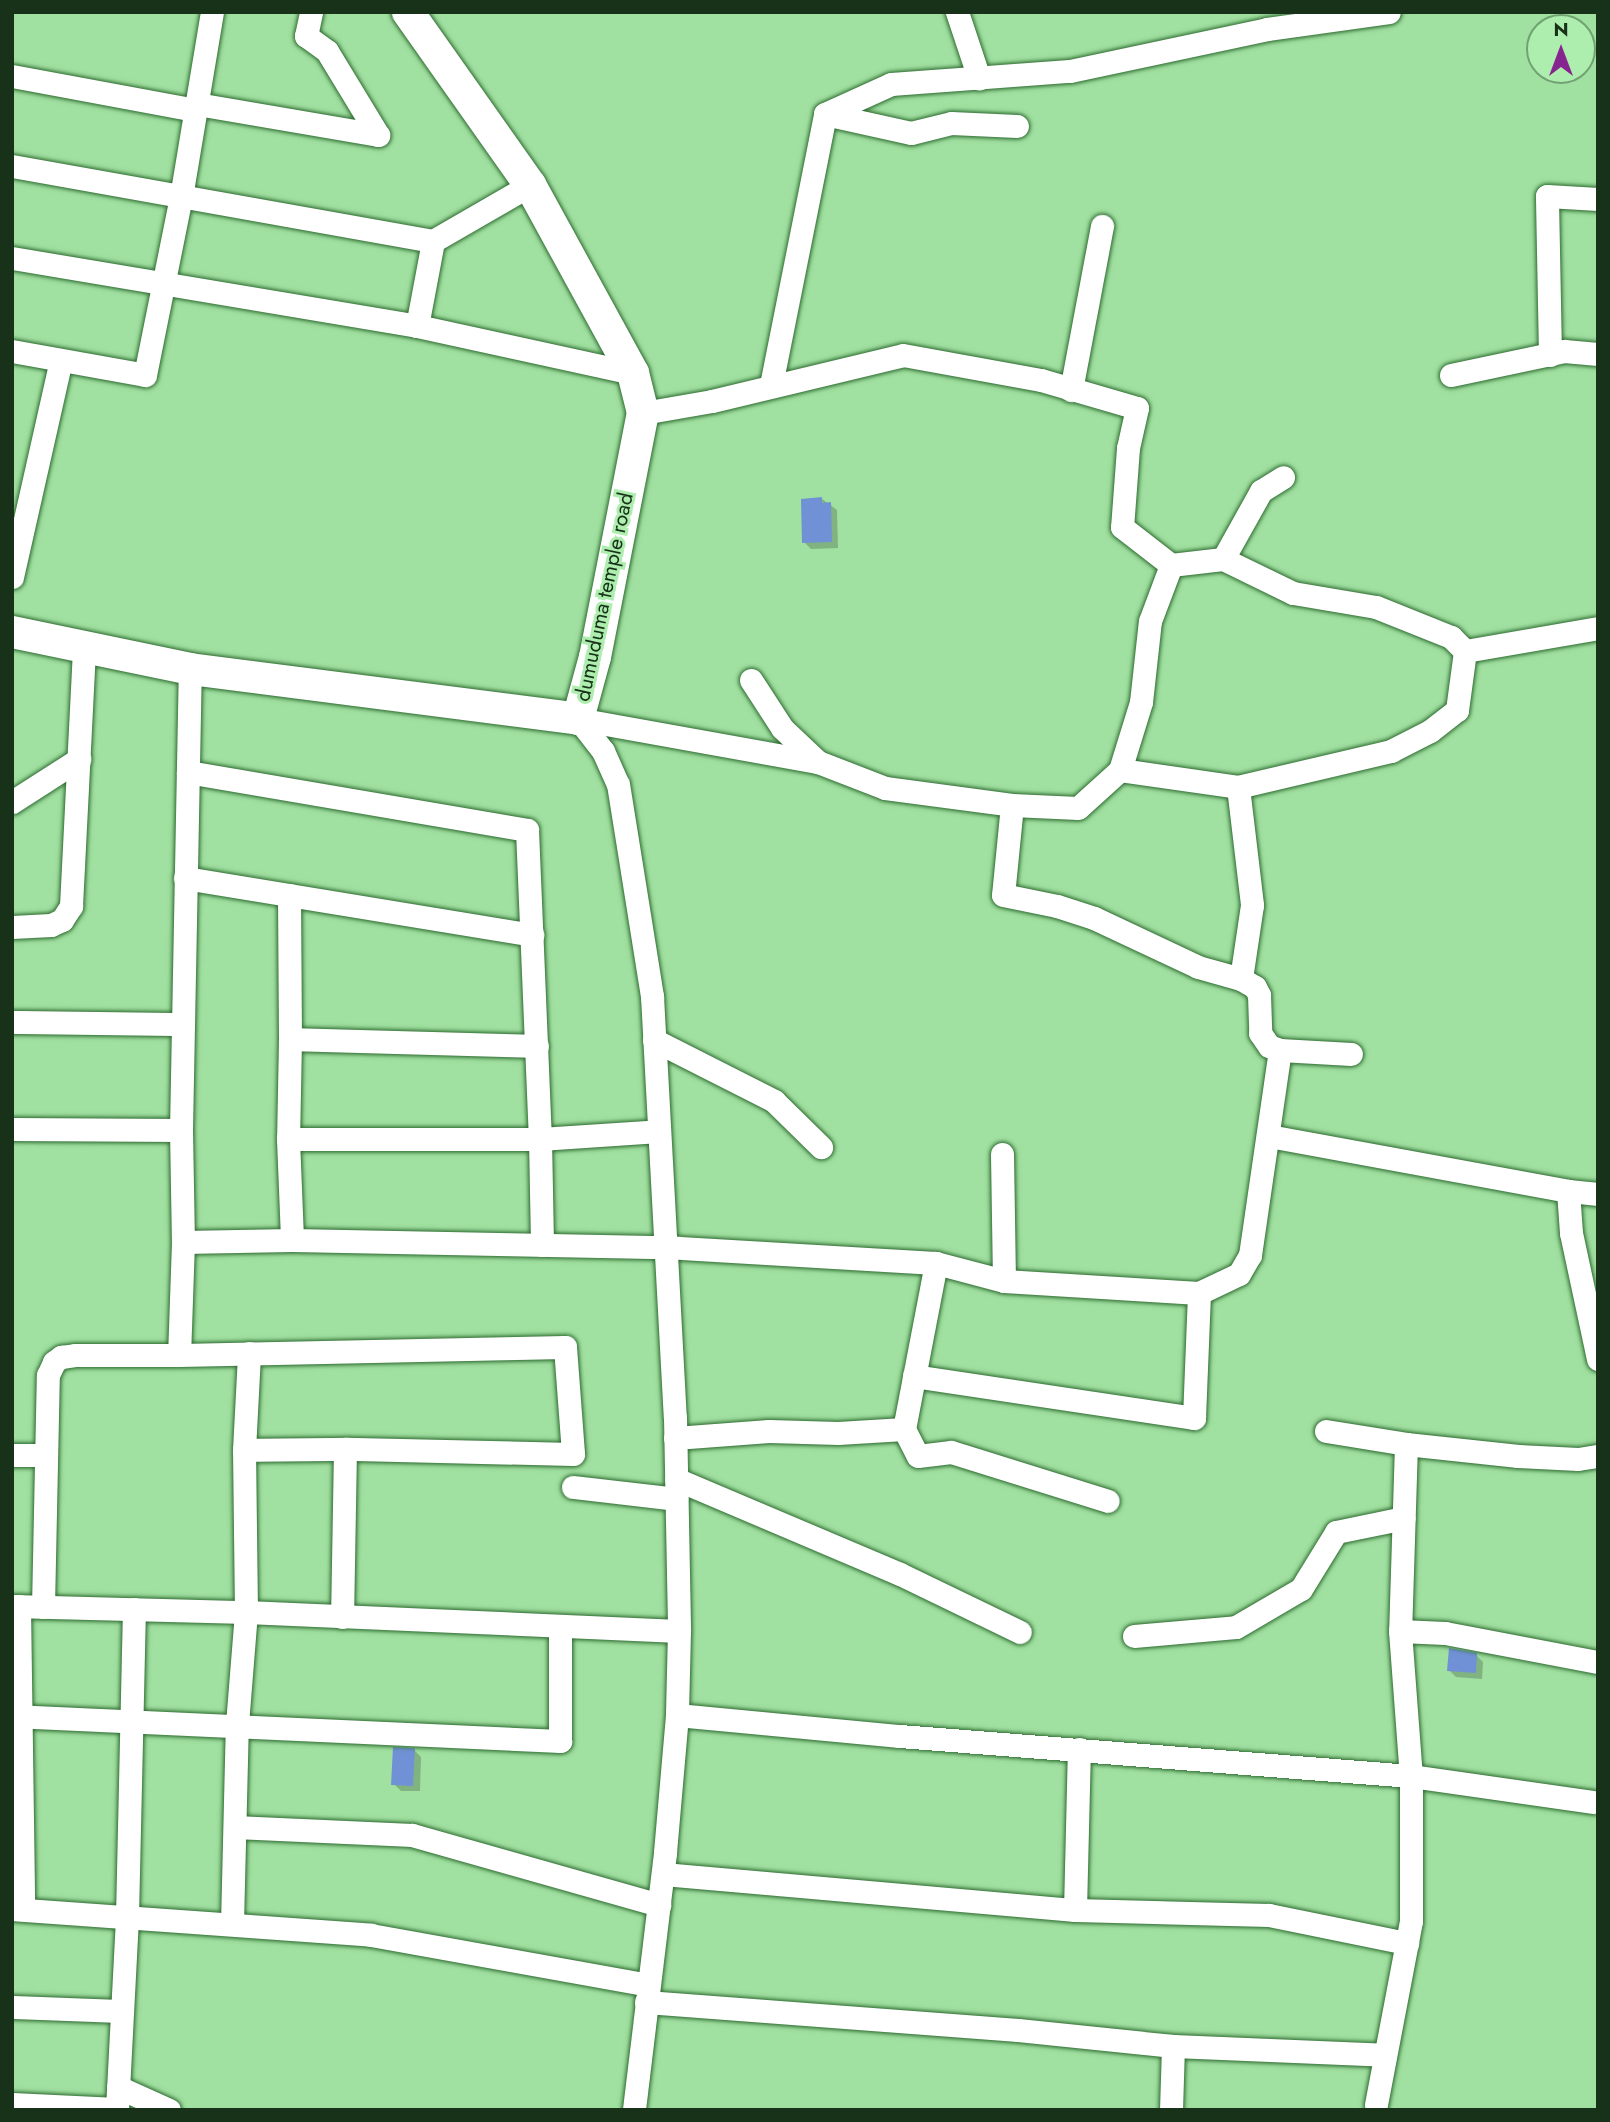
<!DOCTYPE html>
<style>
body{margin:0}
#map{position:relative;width:1610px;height:2122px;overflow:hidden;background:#a0e0a0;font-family:Jost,sans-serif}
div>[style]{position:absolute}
.shadow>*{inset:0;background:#0003}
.building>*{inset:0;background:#7191d6;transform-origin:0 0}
.roads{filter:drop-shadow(0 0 2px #2e6b31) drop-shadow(0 0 2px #2e6b31)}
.street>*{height:23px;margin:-11.5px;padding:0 11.5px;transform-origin:11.5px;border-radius:11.5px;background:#fff}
.secondary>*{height:32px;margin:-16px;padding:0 16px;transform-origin:16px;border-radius:16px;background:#fff}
span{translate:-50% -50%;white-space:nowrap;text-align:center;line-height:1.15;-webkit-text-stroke:6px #adedad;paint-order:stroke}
.street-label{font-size:21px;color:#183219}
.frame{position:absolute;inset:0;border:14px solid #183219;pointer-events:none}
.north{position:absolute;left:1526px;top:14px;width:70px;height:70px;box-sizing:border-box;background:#adedad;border:2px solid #71a272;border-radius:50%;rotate:0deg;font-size:19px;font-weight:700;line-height:28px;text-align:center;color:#183219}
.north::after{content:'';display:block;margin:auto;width:24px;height:32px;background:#86258f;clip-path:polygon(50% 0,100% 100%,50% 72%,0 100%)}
</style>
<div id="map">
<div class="shadow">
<i style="clip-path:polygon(822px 499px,837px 510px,838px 548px,811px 549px,804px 542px)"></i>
<i style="clip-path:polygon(1476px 1655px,1483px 1662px,1482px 1679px,1456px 1677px,1449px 1670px)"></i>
<i style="clip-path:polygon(414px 1750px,421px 1757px,420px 1791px,401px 1791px,394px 1784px)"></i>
</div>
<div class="building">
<i style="clip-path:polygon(822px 497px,822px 503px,831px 502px,832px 542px,802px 543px,801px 499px)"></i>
<i style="clip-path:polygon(1449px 1648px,1477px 1653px,1476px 1673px,1447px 1671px)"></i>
<i style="left:393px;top:1747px;width:22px;height:38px;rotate:3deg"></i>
</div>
<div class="roads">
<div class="street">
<i style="left:957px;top:12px;width:70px;rotate:71.6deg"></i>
<i style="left:12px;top:76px;width:187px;rotate:10.5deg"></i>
<i style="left:197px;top:104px;width:184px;rotate:9.7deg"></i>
<i style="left:378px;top:135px;width:98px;rotate:-121.3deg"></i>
<i style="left:327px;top:51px;width:26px;rotate:-144deg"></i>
<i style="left:306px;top:36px;width:25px;rotate:-78deg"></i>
<i style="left:825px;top:114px;width:72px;rotate:-24.4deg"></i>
<i style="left:891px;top:84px;width:179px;rotate:-4.2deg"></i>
<i style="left:1070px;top:71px;width:201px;rotate:-12deg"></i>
<i style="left:1267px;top:29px;width:123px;rotate:-7.9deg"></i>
<i style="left:12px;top:166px;width:428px;rotate:10.1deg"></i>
<i style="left:12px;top:258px;width:411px;rotate:9.5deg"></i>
<i style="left:417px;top:326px;width:221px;rotate:12.3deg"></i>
<i style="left:417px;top:326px;width:86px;rotate:-79.3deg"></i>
<i style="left:433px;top:241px;width:112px;rotate:-30deg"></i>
<i style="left:12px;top:351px;width:135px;rotate:10.2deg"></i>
<i style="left:145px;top:375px;width:182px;rotate:-78.6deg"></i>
<i style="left:181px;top:197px;width:188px;rotate:-80.5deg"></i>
<i style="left:1550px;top:355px;width:159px;rotate:-91.1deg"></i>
<i style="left:1547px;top:196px;width:51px;rotate:3.4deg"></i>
<i style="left:1451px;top:375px;width:116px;rotate:-12deg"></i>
<i style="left:1564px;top:351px;width:34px;rotate:5deg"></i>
<i style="left:771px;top:385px;width:276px;rotate:-78.7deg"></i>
<i style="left:825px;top:114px;width:88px;rotate:12.5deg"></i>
<i style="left:911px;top:133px;width:41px;rotate:-14deg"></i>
<i style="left:951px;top:123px;width:66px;rotate:2.6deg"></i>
<i style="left:1071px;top:390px;width:167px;rotate:-79.3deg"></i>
<i style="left:643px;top:413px;width:70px;rotate:-9.9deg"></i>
<i style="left:712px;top:401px;width:196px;rotate:-13.5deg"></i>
<i style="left:903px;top:355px;width:140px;rotate:10.3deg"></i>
<i style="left:1041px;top:380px;width:100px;rotate:16.3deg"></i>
<i style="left:1137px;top:408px;width:41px;rotate:102.7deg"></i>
<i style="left:1128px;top:448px;width:79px;rotate:94.3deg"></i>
<i style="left:1122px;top:527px;width:62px;rotate:37.8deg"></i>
<i style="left:1171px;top:565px;width:52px;rotate:-6.6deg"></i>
<i style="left:1223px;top:559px;width:78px;rotate:25.9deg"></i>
<i style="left:1293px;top:593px;width:84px;rotate:9.6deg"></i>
<i style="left:1376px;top:607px;width:81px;rotate:21.8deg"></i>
<i style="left:1451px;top:637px;width:20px;rotate:45deg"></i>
<i style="left:1465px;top:651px;width:60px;rotate:97.7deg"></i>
<i style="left:1457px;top:710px;width:34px;rotate:142deg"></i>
<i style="left:1430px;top:731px;width:44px;rotate:152.9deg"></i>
<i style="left:1391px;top:751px;width:157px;rotate:166.8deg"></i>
<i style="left:1238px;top:787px;width:119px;rotate:83.2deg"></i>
<i style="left:1252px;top:905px;width:75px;rotate:98.5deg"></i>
<i style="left:1223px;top:559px;width:78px;rotate:-60.8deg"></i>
<i style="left:1261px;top:491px;width:26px;rotate:-32deg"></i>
<i style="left:12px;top:577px;width:222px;rotate:-77.3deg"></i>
<i style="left:1465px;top:651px;width:135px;rotate:-9.8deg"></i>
<i style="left:751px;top:680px;width:57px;rotate:57.1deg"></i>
<i style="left:782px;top:728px;width:50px;rotate:43.4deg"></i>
<i style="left:818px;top:762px;width:72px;rotate:21.2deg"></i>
<i style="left:885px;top:788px;width:128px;rotate:7.6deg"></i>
<i style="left:1012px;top:805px;width:90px;rotate:95.7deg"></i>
<i style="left:1003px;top:895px;width:55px;rotate:11.5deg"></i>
<i style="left:1057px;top:906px;width:39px;rotate:18deg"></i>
<i style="left:1094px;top:918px;width:115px;rotate:25.2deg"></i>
<i style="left:1198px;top:967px;width:45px;rotate:15.6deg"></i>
<i style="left:1241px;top:979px;width:16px;rotate:30deg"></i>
<i style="left:1255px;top:987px;width:9px;rotate:63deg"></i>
<i style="left:1259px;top:995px;width:38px;rotate:88deg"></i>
<i style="left:1260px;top:1033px;width:16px;rotate:55deg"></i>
<i style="left:1269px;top:1046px;width:12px;rotate:20deg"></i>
<i style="left:1280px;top:1050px;width:71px;rotate:3.2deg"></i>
<i style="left:578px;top:719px;width:41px;rotate:52deg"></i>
<i style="left:603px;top:751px;width:36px;rotate:66deg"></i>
<i style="left:618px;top:784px;width:215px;rotate:80.9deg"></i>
<i style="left:652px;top:996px;width:422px;rotate:86.9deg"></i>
<i style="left:675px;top:1417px;width:214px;rotate:88.9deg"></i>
<i style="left:679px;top:1631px;width:84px;rotate:91.4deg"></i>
<i style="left:677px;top:1715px;width:139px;rotate:95deg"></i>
<i style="left:665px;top:1853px;width:259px;rotate:96.9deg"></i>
<i style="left:578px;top:719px;width:244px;rotate:10.2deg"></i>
<i style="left:1120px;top:770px;width:119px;rotate:8.2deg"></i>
<i style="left:188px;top:772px;width:344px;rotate:9.7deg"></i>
<i style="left:527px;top:830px;width:309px;rotate:87.6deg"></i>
<i style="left:540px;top:1139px;width:119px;rotate:-3.8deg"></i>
<i style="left:12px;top:802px;width:80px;rotate:-32.7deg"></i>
<i style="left:1012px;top:805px;width:66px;rotate:2.6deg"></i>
<i style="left:1078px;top:808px;width:57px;rotate:-42.1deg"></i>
<i style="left:1120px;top:770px;width:71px;rotate:-72.8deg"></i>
<i style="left:1141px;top:702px;width:81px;rotate:-83.7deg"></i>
<i style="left:1150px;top:621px;width:60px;rotate:-69.4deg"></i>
<i style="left:185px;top:878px;width:352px;rotate:9.3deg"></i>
<i style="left:289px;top:895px;width:144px;rotate:89.6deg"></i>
<i style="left:290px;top:1039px;width:247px;rotate:1.6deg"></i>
<i style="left:12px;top:927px;width:39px;rotate:-3deg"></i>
<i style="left:51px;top:925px;width:12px;rotate:-24deg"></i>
<i style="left:62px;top:920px;width:17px;rotate:-57deg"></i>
<i style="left:71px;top:906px;width:260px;rotate:-87.1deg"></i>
<i style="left:12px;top:1022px;width:170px;rotate:0.7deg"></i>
<i style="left:290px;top:1039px;width:100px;rotate:91.1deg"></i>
<i style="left:288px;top:1139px;width:252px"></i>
<i style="left:540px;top:1139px;width:106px;rotate:88.9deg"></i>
<i style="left:654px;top:1040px;width:135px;rotate:26.9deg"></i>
<i style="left:774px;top:1101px;width:66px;rotate:44.4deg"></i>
<i style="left:12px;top:1129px;width:169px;rotate:0.3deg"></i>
<i style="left:181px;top:1130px;width:461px;rotate:-88.9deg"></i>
<i style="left:181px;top:1130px;width:112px;rotate:89deg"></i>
<i style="left:1269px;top:1136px;width:304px;rotate:10.4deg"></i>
<i style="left:288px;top:1139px;width:101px;rotate:87.7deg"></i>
<i style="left:292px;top:1240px;width:373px;rotate:1.1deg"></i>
<i style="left:665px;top:1247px;width:271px;rotate:3.4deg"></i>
<i style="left:936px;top:1263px;width:169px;rotate:100.9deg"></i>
<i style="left:1002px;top:1154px;width:127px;rotate:89.1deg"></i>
<i style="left:1598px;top:1194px;width:30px;rotate:-174deg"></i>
<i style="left:1568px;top:1191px;width:42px;rotate:85.9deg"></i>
<i style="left:1571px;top:1233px;width:129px;rotate:77.9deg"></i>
<i style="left:292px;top:1240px;width:109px;rotate:178.9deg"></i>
<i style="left:183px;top:1242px;width:113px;rotate:92deg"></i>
<i style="left:179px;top:1355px;width:386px;rotate:-1.2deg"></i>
<i style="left:565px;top:1347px;width:107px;rotate:85.7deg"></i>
<i style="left:573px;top:1454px;width:228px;rotate:-178.7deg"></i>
<i style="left:345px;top:1449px;width:168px;rotate:91deg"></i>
<i style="left:936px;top:1263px;width:70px;rotate:14.8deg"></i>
<i style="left:1004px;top:1281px;width:195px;rotate:3.5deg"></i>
<i style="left:1199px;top:1293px;width:44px;rotate:-25.4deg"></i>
<i style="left:1239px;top:1274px;width:22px;rotate:-60deg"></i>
<i style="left:1250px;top:1255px;width:207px;rotate:-81.7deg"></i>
<i style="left:914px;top:1376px;width:283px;rotate:8.5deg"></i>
<i style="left:1194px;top:1418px;width:125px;rotate:-87.7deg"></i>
<i style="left:1326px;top:1431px;width:81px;rotate:9.2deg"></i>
<i style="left:1406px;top:1444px;width:113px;rotate:6.1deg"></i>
<i style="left:1518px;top:1456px;width:60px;rotate:2.9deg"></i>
<i style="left:1578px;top:1459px;width:20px;rotate:-9deg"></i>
<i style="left:675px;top:1438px;width:94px;rotate:-4.3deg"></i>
<i style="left:769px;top:1431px;width:69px;rotate:1.7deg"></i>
<i style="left:838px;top:1433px;width:66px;rotate:-3.5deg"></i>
<i style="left:904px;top:1429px;width:30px;rotate:63deg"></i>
<i style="left:918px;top:1456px;width:33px;rotate:-7deg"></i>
<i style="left:951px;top:1452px;width:164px;rotate:17.3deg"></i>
<i style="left:1406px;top:1444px;width:187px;rotate:91.8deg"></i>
<i style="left:1400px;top:1631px;width:145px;rotate:85.7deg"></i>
<i style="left:1411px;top:1776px;width:184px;rotate:8.1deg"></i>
<i style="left:244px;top:1450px;width:97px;rotate:-87deg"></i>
<i style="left:12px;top:1455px;width:32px"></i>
<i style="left:676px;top:1479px;width:243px;rotate:23deg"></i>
<i style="left:900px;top:1574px;width:133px;rotate:25.8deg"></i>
<i style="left:573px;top:1487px;width:104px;rotate:6.6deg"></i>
<i style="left:12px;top:1606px;width:234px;rotate:1.5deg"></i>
<i style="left:246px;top:1612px;width:433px;rotate:2.5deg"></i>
<i style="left:19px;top:1606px;width:303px;rotate:89.2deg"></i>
<i style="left:43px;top:1607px;width:232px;rotate:-88.8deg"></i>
<i style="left:48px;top:1375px;width:14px;rotate:-65deg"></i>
<i style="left:54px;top:1362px;width:9px;rotate:-36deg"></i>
<i style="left:61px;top:1357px;width:14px;rotate:-8deg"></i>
<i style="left:75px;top:1355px;width:104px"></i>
<i style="left:1400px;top:1631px;width:45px;rotate:2.5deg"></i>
<i style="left:1445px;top:1633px;width:155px;rotate:10.8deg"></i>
<i style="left:1134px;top:1636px;width:102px;rotate:-5deg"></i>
<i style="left:1236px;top:1627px;width:75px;rotate:-30.3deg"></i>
<i style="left:1301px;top:1589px;width:67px;rotate:-58.4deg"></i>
<i style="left:1336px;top:1532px;width:69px;rotate:-11.6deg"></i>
<i style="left:677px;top:1715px;width:224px;rotate:5.4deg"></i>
<i style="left:900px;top:1736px;width:513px;rotate:4.48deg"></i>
<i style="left:1411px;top:1776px;width:145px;rotate:90deg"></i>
<i style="left:1411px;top:1921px;width:187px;rotate:100.8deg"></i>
<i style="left:12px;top:1716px;width:549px;rotate:2.61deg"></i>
<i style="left:560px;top:1741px;width:115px;rotate:-90deg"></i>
<i style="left:235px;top:1827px;width:177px;rotate:2.6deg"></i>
<i style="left:412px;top:1835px;width:257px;rotate:15.8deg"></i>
<i style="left:663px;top:1874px;width:414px;rotate:5deg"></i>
<i style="left:1075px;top:1910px;width:194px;rotate:1.5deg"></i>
<i style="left:1269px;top:1915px;width:141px;rotate:11.5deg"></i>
<i style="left:12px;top:1909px;width:360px;rotate:4.1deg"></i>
<i style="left:371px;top:1935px;width:281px;rotate:10.2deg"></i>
<i style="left:1075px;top:1910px;width:161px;rotate:-88.6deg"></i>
<i style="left:232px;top:1924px;width:200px;rotate:-88.6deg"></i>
<i style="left:237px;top:1724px;width:112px;rotate:-85.4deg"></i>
<i style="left:246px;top:1612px;width:162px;rotate:-90.7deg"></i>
<i style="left:244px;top:1450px;width:101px;rotate:-0.6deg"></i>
<i style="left:646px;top:2002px;width:373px;rotate:4.3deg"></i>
<i style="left:1018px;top:2030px;width:156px;rotate:5.9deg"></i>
<i style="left:1173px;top:2046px;width:212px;rotate:2.4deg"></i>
<i style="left:12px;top:2007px;width:110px;rotate:2.1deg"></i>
<i style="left:118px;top:2087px;width:56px;rotate:24.3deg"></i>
<i style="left:12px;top:2104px;width:105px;rotate:2.7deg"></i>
<i style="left:117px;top:2109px;width:193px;rotate:-87deg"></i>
<i style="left:127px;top:1916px;width:307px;rotate:-88.7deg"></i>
<i style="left:1171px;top:2110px;width:64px;rotate:-88.2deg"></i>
</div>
<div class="secondary">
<i style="left:12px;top:632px;width:182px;rotate:11.7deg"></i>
<i style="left:190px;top:669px;width:391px;rotate:7.3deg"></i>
<i style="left:578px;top:719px;width:64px;rotate:-74.7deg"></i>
<i style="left:595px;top:657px;width:249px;rotate:-78.9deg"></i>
<i style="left:643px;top:413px;width:41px;rotate:-104deg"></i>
<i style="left:633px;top:373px;width:214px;rotate:-118.7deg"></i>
<i style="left:530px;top:185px;width:212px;rotate:-125.2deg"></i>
</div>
</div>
<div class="street-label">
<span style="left:604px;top:597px;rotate:-78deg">dumuduma temple road</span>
</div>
<div class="frame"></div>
<div class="north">N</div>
</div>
